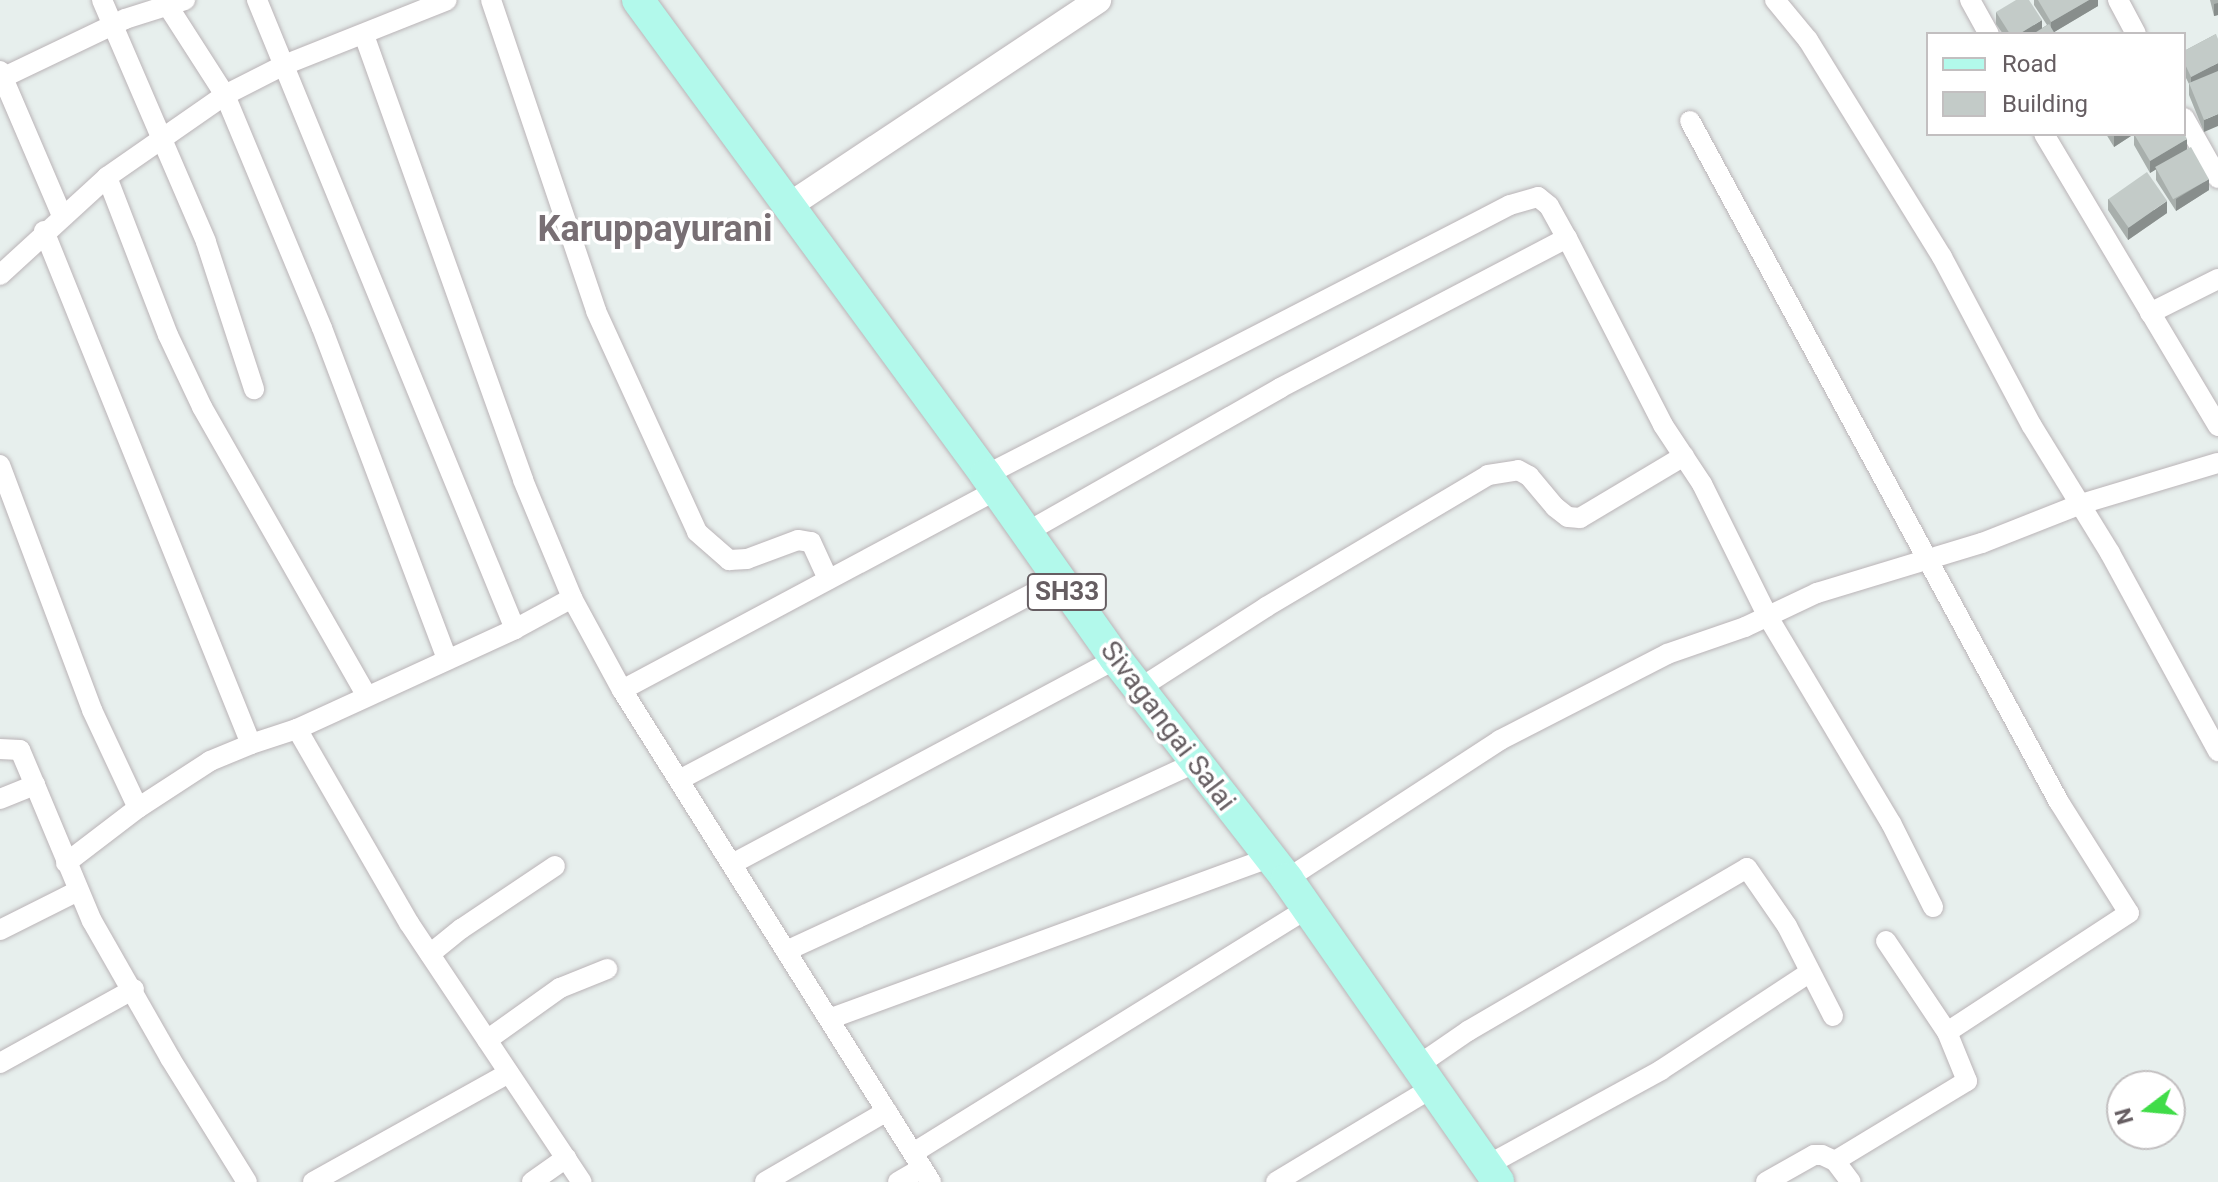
<!DOCTYPE html>
<style>
body{margin:0}
#map{position:relative;width:2218px;height:1182px;overflow:hidden;background:#e7efed;font-family:Roboto,sans-serif}
div>[style]{position:absolute}
.roads{filter:drop-shadow(0 0 2px #bab4b7) drop-shadow(0 0 2px #bab4b7)}
.minor>*{height:20px;margin:-10px;padding:0 10px;transform-origin:10px;border-radius:10px;background:#fff}
.tertiary>*{height:26px;margin:-13px;padding:0 13px;transform-origin:13px;border-radius:13px;background:#fff}
.primary>*{height:32px;margin:-16px;padding:0 16px;transform-origin:16px;border-radius:16px;background:#b2f9eb}
.wall>*{inset:0;background:#a8afac}
.shaded-wall>*{inset:0;background:#888e8c}
.building>*{inset:0;background:#c3cbc8;transform-origin:0 0}
span{translate:-50% -50%;white-space:nowrap;text-align:center;line-height:1.15;-webkit-text-stroke:7px #fff;paint-order:stroke}
.shield-label span{padding:2px 6px;background:#fff;border:2px solid;border-radius:6px;-webkit-text-stroke-width:0}
.shield-label{font-size:26px;color:#665e62;font-weight:700}
.street-label{font-size:28px;color:#665e62}
.district-label{font-size:36px;color:#786f74;font-weight:700}
.legend{position:absolute;left:1926px;top:32px;width:260px;height:104px;box-sizing:border-box;background:#fff;border:2px solid #c2bfc0;margin:0;padding:10px 14px;list-style:none;font-size:24px;color:#665e62}
.legend li{display:flex;align-items:center;gap:16px;height:40px}
.legend b{width:40px;border:2px solid #c2bfc0}
.north{position:absolute;left:2106px;top:1070px;width:80px;height:80px;box-sizing:border-box;background:#fff;border:2px solid #c2bfc0;border-radius:50%;rotate:254deg;font-size:22px;font-weight:700;line-height:32px;text-align:center;color:#665e62}
.north::after{content:'';display:block;margin:auto;width:28px;height:36px;background:#40dc48;clip-path:polygon(50% 0,100% 100%,50% 72%,0 100%)}
</style>
<div id="map">
<div class="roads">
<div class="minor">
<i style="left:102px;top:0;width:263px;rotate:66.7deg"></i>
<i style="left:206px;top:242px;width:155px;rotate:71.9deg"></i>
<i style="left:164px;top:0;width:113px;rotate:57.3deg"></i>
<i style="left:225px;top:95px;width:252px;rotate:67.4deg"></i>
<i style="left:322px;top:328px;width:354px;rotate:69.3deg"></i>
<i style="left:257px;top:0;width:680px;rotate:67.7deg"></i>
<i style="left:491px;top:0;width:328px;rotate:71.3deg"></i>
<i style="left:596px;top:311px;width:243px;rotate:65.4deg"></i>
<i style="left:697px;top:532px;width:43px;rotate:41.2deg"></i>
<i style="left:729px;top:560px;width:18px;rotate:-3deg"></i>
<i style="left:747px;top:559px;width:54px;rotate:-20.4deg"></i>
<i style="left:798px;top:540px;width:13px;rotate:9deg"></i>
<i style="left:811px;top:542px;width:41px;rotate:65.3deg"></i>
<i style="left:1775px;top:0;width:52px;rotate:50.5deg"></i>
<i style="left:1808px;top:40px;width:255px;rotate:58.3deg"></i>
<i style="left:1942px;top:257px;width:191px;rotate:62deg"></i>
<i style="left:2032px;top:426px;width:149px;rotate:58.4deg"></i>
<i style="left:2110px;top:553px;width:226px;rotate:61.4deg"></i>
<i style="left:1970px;top:0;width:39px;rotate:61deg"></i>
<i style="left:2118px;top:0;width:38px;rotate:62deg"></i>
<i style="left:364px;top:35px;width:473px;rotate:70.3deg"></i>
<i style="left:523px;top:480px;width:128px;rotate:67.4deg"></i>
<i style="left:572px;top:598px;width:105px;rotate:61.5deg"></i>
<i style="left:622px;top:690px;width:581px;rotate:57.87deg"></i>
<i style="left:0;top:71px;width:158px;rotate:66.8deg"></i>
<i style="left:0;top:79px;width:139px;rotate:-25.6deg"></i>
<i style="left:125px;top:19px;width:63px;rotate:-17.6deg"></i>
<i style="left:2184px;top:118px;width:69px;rotate:60.5deg"></i>
<i style="left:1690px;top:121px;width:775px;rotate:61.55deg"></i>
<i style="left:2059px;top:802px;width:131px;rotate:57.8deg"></i>
<i style="left:2129px;top:913px;width:217px;rotate:146.8deg"></i>
<i style="left:1947px;top:1032px;width:53px;rotate:67.8deg"></i>
<i style="left:1967px;top:1081px;width:154px;rotate:148.8deg"></i>
<i style="left:2044px;top:134px;width:340px;rotate:59.2deg"></i>
<i style="left:107px;top:177px;width:169px;rotate:68.9deg"></i>
<i style="left:168px;top:335px;width:80px;rotate:64.7deg"></i>
<i style="left:202px;top:407px;width:333px;rotate:60.3deg"></i>
<i style="left:44px;top:231px;width:553px;rotate:68.03deg"></i>
<i style="left:251px;top:744px;width:48px;rotate:-18.1deg"></i>
<i style="left:297px;top:729px;width:224px;rotate:60deg"></i>
<i style="left:409px;top:923px;width:311px;rotate:56.3deg"></i>
<i style="left:0;top:275px;width:145px;rotate:-42.5deg"></i>
<i style="left:107px;top:177px;width:144px;rotate:-34.8deg"></i>
<i style="left:225px;top:95px;width:66px;rotate:-27deg"></i>
<i style="left:284px;top:65px;width:175px;rotate:-21.7deg"></i>
<i style="left:2150px;top:313px;width:76px;rotate:-26.6deg"></i>
<i style="left:0;top:465px;width:262px;rotate:69.4deg"></i>
<i style="left:92px;top:710px;width:108px;rotate:64.9deg"></i>
<i style="left:986px;top:475px;width:589px;rotate:-27.26deg"></i>
<i style="left:1510px;top:205px;width:29px;rotate:-16deg"></i>
<i style="left:1538px;top:197px;width:14px;rotate:39deg"></i>
<i style="left:1549px;top:206px;width:37px;rotate:61deg"></i>
<i style="left:1567px;top:238px;width:210px;rotate:62.8deg"></i>
<i style="left:1663px;top:425px;width:71px;rotate:56.5deg"></i>
<i style="left:1702px;top:484px;width:148px;rotate:63.6deg"></i>
<i style="left:1768px;top:617px;width:240px;rotate:59.2deg"></i>
<i style="left:1891px;top:823px;width:94px;rotate:63.4deg"></i>
<i style="left:1027px;top:532px;width:291px;rotate:-29.6deg"></i>
<i style="left:1280px;top:388px;width:324px;rotate:-27.6deg"></i>
<i style="left:1140px;top:688px;width:150px;rotate:-32.7deg"></i>
<i style="left:1266px;top:607px;width:258px;rotate:-30.7deg"></i>
<i style="left:1488px;top:475px;width:30px;rotate:-9deg"></i>
<i style="left:1518px;top:470px;width:13px;rotate:29deg"></i>
<i style="left:1529px;top:476px;width:40px;rotate:50deg"></i>
<i style="left:1555px;top:507px;width:16px;rotate:38deg"></i>
<i style="left:1568px;top:517px;width:12px;rotate:5deg"></i>
<i style="left:1580px;top:518px;width:121px;rotate:-30.8deg"></i>
<i style="left:622px;top:690px;width:423px;rotate:-28.1deg"></i>
<i style="left:297px;top:729px;width:240px;rotate:-24.6deg"></i>
<i style="left:515px;top:629px;width:65px;rotate:-28.5deg"></i>
<i style="left:0;top:749px;width:20px;rotate:3deg"></i>
<i style="left:20px;top:750px;width:38px;rotate:67deg"></i>
<i style="left:679px;top:780px;width:429px;rotate:-27.8deg"></i>
<i style="left:0;top:799px;width:38px;rotate:-22deg"></i>
<i style="left:35px;top:785px;width:147px;rotate:67.3deg"></i>
<i style="left:92px;top:921px;width:158px;rotate:60.3deg"></i>
<i style="left:170px;top:1058px;width:146px;rotate:58.2deg"></i>
<i style="left:66px;top:863px;width:91px;rotate:-37.4deg"></i>
<i style="left:138px;top:808px;width:86px;rotate:-33.1deg"></i>
<i style="left:210px;top:761px;width:44px;rotate:-22.5deg"></i>
<i style="left:732px;top:864px;width:435px;rotate:-28.1deg"></i>
<i style="left:1287px;top:879px;width:254px;rotate:-33.1deg"></i>
<i style="left:1500px;top:740px;width:188px;rotate:-27.2deg"></i>
<i style="left:1667px;top:654px;width:83px;rotate:-19.1deg"></i>
<i style="left:1745px;top:627px;width:80px;rotate:-25.3deg"></i>
<i style="left:1817px;top:593px;width:172px;rotate:-16.9deg"></i>
<i style="left:1982px;top:543px;width:106px;rotate:-21.5deg"></i>
<i style="left:2081px;top:504px;width:143px;rotate:-16.7deg"></i>
<i style="left:0;top:930px;width:87px;rotate:-26.6deg"></i>
<i style="left:1886px;top:941px;width:110px;rotate:56.2deg"></i>
<i style="left:786px;top:951px;width:449px;rotate:-24.7deg"></i>
<i style="left:430px;top:954px;width:40px;rotate:-39deg"></i>
<i style="left:461px;top:929px;width:113px;rotate:-33.8deg"></i>
<i style="left:829px;top:1019px;width:468px;rotate:-20.1deg"></i>
<i style="left:487px;top:1040px;width:90px;rotate:-35.5deg"></i>
<i style="left:560px;top:988px;width:51px;rotate:-22deg"></i>
<i style="left:0;top:1063px;width:153px;rotate:-28.9deg"></i>
<i style="left:1417px;top:1066px;width:62px;rotate:-34.5deg"></i>
<i style="left:1468px;top:1031px;width:323px;rotate:-30.3deg"></i>
<i style="left:1747px;top:868px;width:70px;rotate:55.4deg"></i>
<i style="left:1787px;top:926px;width:101px;rotate:62.9deg"></i>
<i style="left:913px;top:1153px;width:463px;rotate:-31.8deg"></i>
<i style="left:1486px;top:1166px;width:200px;rotate:-28.7deg"></i>
<i style="left:1661px;top:1070px;width:178px;rotate:-33.3deg"></i>
<i style="left:313px;top:1182px;width:224px;rotate:-29.1deg"></i>
<i style="left:532px;top:1182px;width:42px;rotate:-35.2deg"></i>
<i style="left:765px;top:1182px;width:141px;rotate:-30.2deg"></i>
<i style="left:898px;top:1182px;width:28px;rotate:-30deg"></i>
<i style="left:1276px;top:1182px;width:182px;rotate:-31.1deg"></i>
<i style="left:1766px;top:1182px;width:55px;rotate:-29.4deg"></i>
<i style="left:1814px;top:1155px;width:8px"></i>
<i style="left:1822px;top:1155px;width:14px;rotate:25deg"></i>
<i style="left:1835px;top:1161px;width:26px;rotate:53deg"></i>
</div>
<div class="tertiary">
<i style="left:790px;top:205px;width:370px;rotate:-33.6deg"></i>
</div>
<div class="primary">
<i style="left:638px;top:0;width:589px;rotate:53.77deg"></i>
<i style="left:986px;top:475px;width:225px;rotate:54.8deg"></i>
<i style="left:1116px;top:659px;width:279px;rotate:52.1deg"></i>
<i style="left:1287px;top:879px;width:369px;rotate:55.1deg"></i>
</div>
</div>
<div class="wall">
<i style="clip-path:polygon(2034px 0,2098px 0,2098px 6px,2054px 32px,2055px 34px,2003px 34px,1996px 24px,1996px 12px,2042px 28px,2047px 25px,2034px 5px)"></i>
<i style="clip-path:polygon(2210px 0,2218px 0,2218px 15px,2214px 16px)"></i>
<i style="clip-path:polygon(2216px 34px,2204px 132px,2189px 95px,2189px 84px,2184px 74px,2184px 51px)"></i>
<i style="clip-path:polygon(2106px 134px,2184px 134px,2187px 149px,2209px 190px,2176px 211px,2156px 180px,2156px 169px,2150px 173px,2134px 145px,2134px 134px,2114px 147px)"></i>
<i style="clip-path:polygon(2108px 199px,2167px 213px,2128px 240px,2108px 210px)"></i>
</div>
<div class="shaded-wall">
<i style="clip-path:polygon(2089px 0,2098px 0,2098px 6px,2051px 34px,2051px 22px)"></i>
<i style="clip-path:polygon(2218px 3px,2218px 15px,2214px 16px,2214px 4px)"></i>
<i style="clip-path:polygon(2042px 20px,2042px 31px,2037px 34px,2019px 34px)"></i>
<i style="clip-path:polygon(2218px 63px,2218px 75px,2191px 88px,2191px 77px)"></i>
<i style="clip-path:polygon(2218px 114px,2218px 126px,2204px 132px,2204px 120px)"></i>
<i style="clip-path:polygon(2116px 134px,2134px 134px,2114px 147px,2114px 135px)"></i>
<i style="clip-path:polygon(2187px 139px,2187px 151px,2150px 173px,2150px 161px)"></i>
<i style="clip-path:polygon(2209px 179px,2209px 190px,2176px 211px,2176px 199px)"></i>
<i style="clip-path:polygon(2167px 201px,2167px 213px,2128px 240px,2128px 228px)"></i>
</div>
<div class="building">
<i style="clip-path:polygon(2016px 0,2029px 0,2042px 20px,2019px 34px,2010px 34px,1996px 12px)"></i>
<i style="clip-path:polygon(2038px 0,2089px 0,2051px 22px)"></i>
<i style="clip-path:polygon(2049px 24px,2055px 34px,2033px 34px)"></i>
<i style="clip-path:polygon(2216px 34px,2218px 39px,2218px 63px,2191px 77px,2184px 62px,2184px 51px)"></i>
<i style="clip-path:polygon(2218px 71px,2218px 114px,2204px 120px,2189px 83px)"></i>
<i style="clip-path:polygon(2184px 133px,2187px 139px,2150px 161px,2134px 134px)"></i>
<i style="left:2191px;top:147px;width:37px;height:41px;rotate:61deg"></i>
<i style="left:2147px;top:172px;width:35px;height:47px;rotate:55deg"></i>
</div>
<div class="shield-label">
<span style="left:1067px;top:592px">SH33</span>
</div>
<div class="street-label">
<span style="left:1168px;top:726px;rotate:53deg">Sivagangai Salai</span>
</div>
<div class="district-label">
<span style="left:655px;top:230px">Karuppayurani</span>
</div>
<ul class="legend">
<li><b style="height:10px;background:#b2f9eb"></b>Road</li>
<li><b style="height:22px;background:#c3cbc8"></b>Building</li>
</ul>
<div class="north">N</div>
</div>
